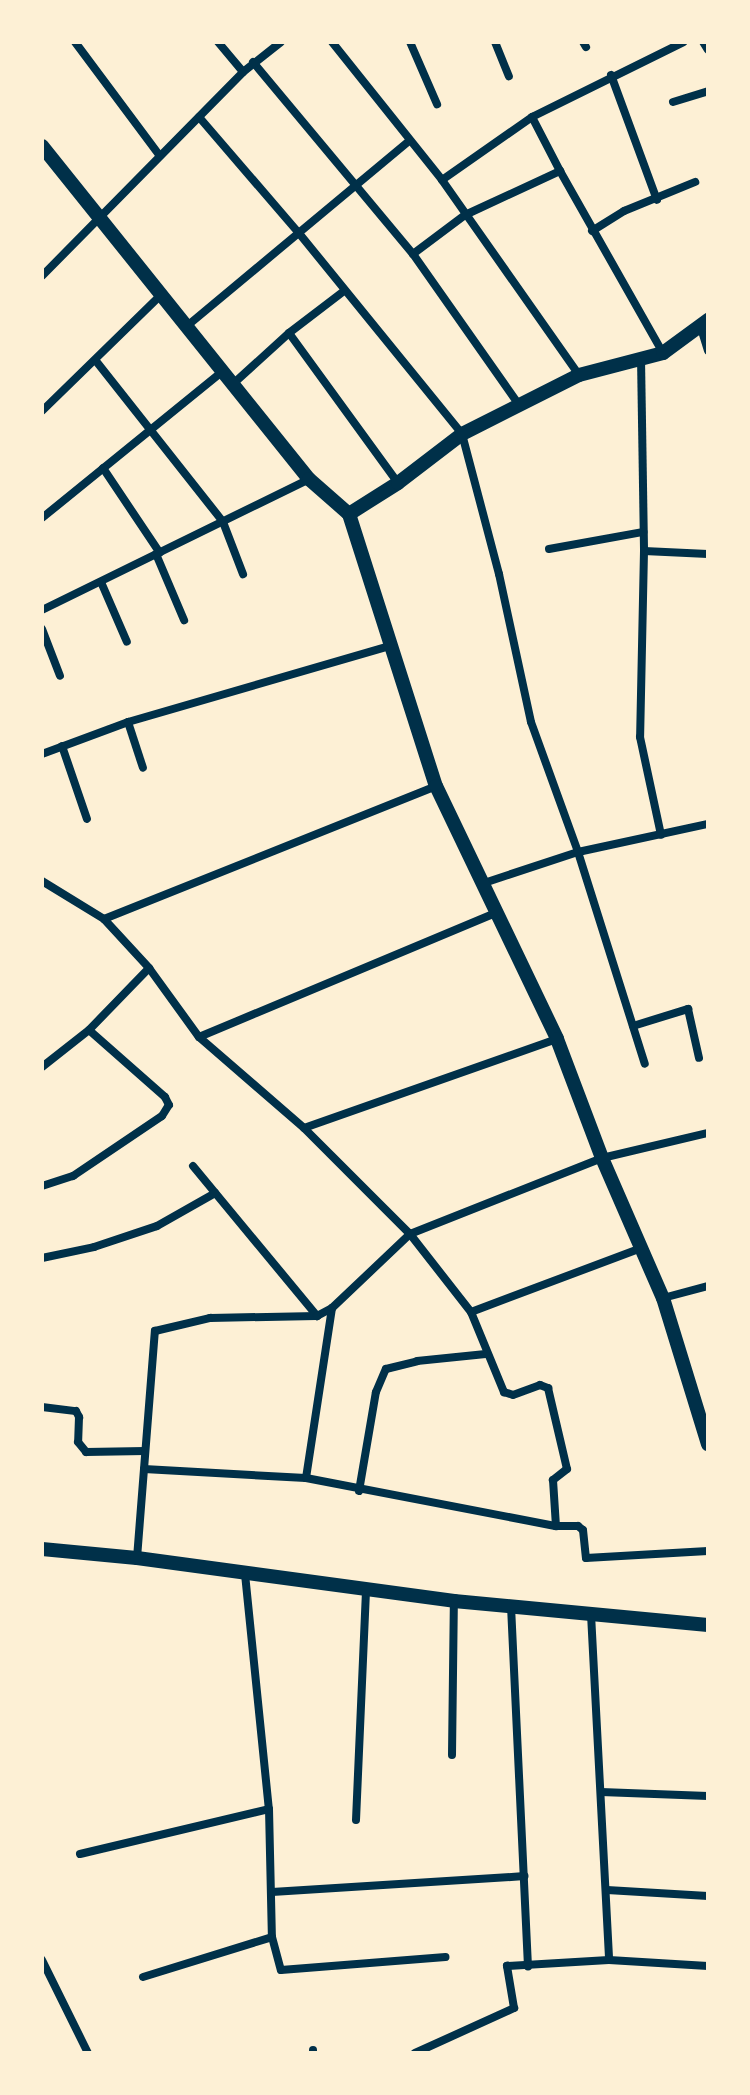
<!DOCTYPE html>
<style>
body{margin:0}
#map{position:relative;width:750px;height:2095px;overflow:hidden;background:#fdf0d5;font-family:"DejaVu Sans",sans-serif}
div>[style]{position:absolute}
.minor>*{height:8px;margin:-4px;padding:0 4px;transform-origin:4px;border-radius:4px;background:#003049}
.tertiary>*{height:14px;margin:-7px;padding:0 7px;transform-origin:7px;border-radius:7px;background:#003049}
span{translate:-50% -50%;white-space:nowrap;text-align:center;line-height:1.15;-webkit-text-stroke:8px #fdf0d5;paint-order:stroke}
.frame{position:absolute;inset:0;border:44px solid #fdf0d5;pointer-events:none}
</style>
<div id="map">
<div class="minor">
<i style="left:75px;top:42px;width:142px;rotate:53.3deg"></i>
<i style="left:218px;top:42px;width:39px;rotate:50deg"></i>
<i style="left:332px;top:42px;width:176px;rotate:51.4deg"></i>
<i style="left:442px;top:180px;width:238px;rotate:54.9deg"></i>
<i style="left:410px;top:42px;width:68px;rotate:66.5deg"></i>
<i style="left:495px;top:42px;width:37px;rotate:68deg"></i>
<i style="left:583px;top:42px;width:6px;rotate:59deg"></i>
<i style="left:703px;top:42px;width:9px;rotate:58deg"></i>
<i style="left:253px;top:62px;width:250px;rotate:50.2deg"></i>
<i style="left:413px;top:254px;width:184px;rotate:54.9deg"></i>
<i style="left:611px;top:75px;width:133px;rotate:69.8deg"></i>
<i style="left:673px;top:102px;width:37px;rotate:-17deg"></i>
<i style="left:199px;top:117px;width:152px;rotate:49.3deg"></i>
<i style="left:298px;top:232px;width:260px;rotate:50.9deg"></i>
<i style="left:462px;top:434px;width:145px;rotate:75.2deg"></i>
<i style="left:499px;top:574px;width:151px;rotate:77.8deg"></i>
<i style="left:531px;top:722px;width:138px;rotate:70.1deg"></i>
<i style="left:578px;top:852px;width:222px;rotate:72.5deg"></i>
<i style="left:532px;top:117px;width:61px;rotate:62.6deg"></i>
<i style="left:442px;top:180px;width:110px;rotate:-35deg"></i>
<i style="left:532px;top:117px;width:169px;rotate:-26.3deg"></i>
<i style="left:592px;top:231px;width:38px;rotate:-32deg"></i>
<i style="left:624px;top:211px;width:77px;rotate:-22.2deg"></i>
<i style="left:413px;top:254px;width:65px;rotate:-36.9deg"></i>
<i style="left:465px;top:215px;width:105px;rotate:-24.9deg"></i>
<i style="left:560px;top:171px;width:209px;rotate:60.5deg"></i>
<i style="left:42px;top:276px;width:286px;rotate:-45.4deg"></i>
<i style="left:243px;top:72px;width:48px;rotate:-38.3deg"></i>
<i style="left:187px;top:326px;width:289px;rotate:-39.8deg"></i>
<i style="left:701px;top:328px;width:24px;rotate:73deg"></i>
<i style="left:289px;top:333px;width:185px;rotate:54deg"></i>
<i style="left:641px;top:358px;width:193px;rotate:89.1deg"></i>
<i style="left:644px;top:551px;width:186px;rotate:91.2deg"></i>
<i style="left:640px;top:737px;width:100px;rotate:77.9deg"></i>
<i style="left:96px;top:361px;width:205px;rotate:51.7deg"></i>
<i style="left:223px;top:522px;width:56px;rotate:69deg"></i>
<i style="left:234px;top:383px;width:74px;rotate:-42.3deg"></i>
<i style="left:289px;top:333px;width:69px;rotate:-37.4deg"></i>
<i style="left:42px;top:411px;width:168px;rotate:-44.3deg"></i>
<i style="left:103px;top:468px;width:102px;rotate:56.2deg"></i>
<i style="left:42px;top:518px;width:233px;rotate:-39.1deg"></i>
<i style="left:549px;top:549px;width:96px;rotate:-10.3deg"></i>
<i style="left:644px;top:551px;width:64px;rotate:2.7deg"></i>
<i style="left:156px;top:554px;width:72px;rotate:67deg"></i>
<i style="left:101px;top:582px;width:65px;rotate:66.6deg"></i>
<i style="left:42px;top:610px;width:297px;rotate:-26.1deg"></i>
<i style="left:42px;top:629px;width:50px;rotate:69deg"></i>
<i style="left:128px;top:722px;width:48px;rotate:71.9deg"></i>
<i style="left:62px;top:746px;width:77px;rotate:71.1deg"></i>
<i style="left:42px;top:754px;width:92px;rotate:-20.4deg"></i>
<i style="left:128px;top:722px;width:272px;rotate:-16.2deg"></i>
<i style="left:42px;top:881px;width:73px;rotate:31.5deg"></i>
<i style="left:104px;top:919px;width:67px;rotate:47.4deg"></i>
<i style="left:149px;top:968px;width:85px;rotate:54.1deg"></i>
<i style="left:199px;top:1037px;width:139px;rotate:40.9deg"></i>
<i style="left:304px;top:1128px;width:150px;rotate:45deg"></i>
<i style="left:410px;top:1234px;width:99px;rotate:52deg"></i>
<i style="left:471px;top:1312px;width:87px;rotate:67.6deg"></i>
<i style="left:504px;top:1392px;width:9px;rotate:18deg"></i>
<i style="left:513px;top:1395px;width:29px;rotate:-20deg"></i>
<i style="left:540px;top:1385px;width:9px;rotate:21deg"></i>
<i style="left:548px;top:1388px;width:83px;rotate:76.8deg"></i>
<i style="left:567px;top:1469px;width:18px;rotate:142deg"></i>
<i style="left:553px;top:1480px;width:46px;rotate:86.3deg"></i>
<i style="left:481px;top:884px;width:102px;rotate:-18.3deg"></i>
<i style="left:578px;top:852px;width:133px;rotate:-12.2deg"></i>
<i style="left:104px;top:919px;width:358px;rotate:-21.8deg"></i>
<i style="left:633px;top:1026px;width:58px;rotate:-17.2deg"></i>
<i style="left:688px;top:1009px;width:50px;rotate:77.3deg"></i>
<i style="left:199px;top:1037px;width:322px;rotate:-22.7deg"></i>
<i style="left:42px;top:1067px;width:60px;rotate:-38.2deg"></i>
<i style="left:89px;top:1030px;width:86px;rotate:-45.9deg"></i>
<i style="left:304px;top:1128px;width:268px;rotate:-19.4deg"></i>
<i style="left:193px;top:1166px;width:195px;rotate:50.4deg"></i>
<i style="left:42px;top:1186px;width:33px;rotate:-18deg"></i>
<i style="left:73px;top:1176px;width:107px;rotate:-34deg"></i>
<i style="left:162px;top:1116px;width:13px;rotate:-58deg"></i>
<i style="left:169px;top:1105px;width:9px;rotate:-117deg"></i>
<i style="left:165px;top:1097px;width:101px;rotate:-138.6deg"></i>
<i style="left:42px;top:1258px;width:53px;rotate:-11.9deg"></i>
<i style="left:94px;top:1247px;width:66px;rotate:-18.4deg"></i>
<i style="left:157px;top:1226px;width:67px;rotate:-29.6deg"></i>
<i style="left:663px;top:1298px;width:47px;rotate:-14.9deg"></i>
<i style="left:471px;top:1312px;width:182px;rotate:-20.6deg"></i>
<i style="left:42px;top:1407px;width:34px;rotate:7deg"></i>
<i style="left:76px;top:1411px;width:7px;rotate:63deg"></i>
<i style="left:79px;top:1417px;width:25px;rotate:92deg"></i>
<i style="left:78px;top:1442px;width:13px;rotate:51deg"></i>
<i style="left:86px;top:1452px;width:59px;rotate:-1deg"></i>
<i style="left:144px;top:1469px;width:162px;rotate:3.2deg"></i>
<i style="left:306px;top:1478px;width:255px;rotate:10.9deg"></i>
<i style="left:556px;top:1526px;width:22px"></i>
<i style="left:578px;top:1526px;width:6px;rotate:39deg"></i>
<i style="left:583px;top:1530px;width:28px;rotate:84deg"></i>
<i style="left:586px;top:1558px;width:122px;rotate:-3.3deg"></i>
<i style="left:306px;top:1478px;width:172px;rotate:-81.3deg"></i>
<i style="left:359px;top:1491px;width:100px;rotate:-80.3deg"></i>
<i style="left:376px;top:1392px;width:25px;rotate:-67deg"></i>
<i style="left:386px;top:1369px;width:32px;rotate:-14deg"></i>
<i style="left:417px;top:1361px;width:69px;rotate:-5.8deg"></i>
<i style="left:137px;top:1558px;width:228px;rotate:-85.5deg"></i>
<i style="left:155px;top:1331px;width:57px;rotate:-13.3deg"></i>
<i style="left:210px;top:1318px;width:107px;rotate:-1.1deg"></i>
<i style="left:317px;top:1316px;width:17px;rotate:-28deg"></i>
<i style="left:332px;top:1308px;width:108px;rotate:-43.5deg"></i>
<i style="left:410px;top:1234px;width:206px;rotate:-21.6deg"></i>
<i style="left:602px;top:1158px;width:109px;rotate:-13.3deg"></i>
<i style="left:245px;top:1574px;width:236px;rotate:84.2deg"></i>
<i style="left:269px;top:1809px;width:128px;rotate:88.7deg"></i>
<i style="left:272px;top:1937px;width:34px;rotate:75deg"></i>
<i style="left:281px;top:1970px;width:165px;rotate:-4.5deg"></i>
<i style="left:511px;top:1606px;width:361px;rotate:87.3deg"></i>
<i style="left:591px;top:1614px;width:346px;rotate:87deg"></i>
<i style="left:452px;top:1755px;width:154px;rotate:-89.3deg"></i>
<i style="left:601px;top:1792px;width:107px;rotate:2.1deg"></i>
<i style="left:356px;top:1820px;width:231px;rotate:-87.5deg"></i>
<i style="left:80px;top:1854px;width:194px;rotate:-13.4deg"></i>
<i style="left:607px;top:1890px;width:101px;rotate:3.4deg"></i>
<i style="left:272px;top:1892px;width:253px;rotate:-3.6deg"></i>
<i style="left:42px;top:1960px;width:104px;rotate:63.7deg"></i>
<i style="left:143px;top:1977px;width:135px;rotate:-17.2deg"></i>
<i style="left:313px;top:2050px;width:3px;rotate:90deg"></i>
<i style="left:415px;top:2053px;width:109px;rotate:-24.4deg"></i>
<i style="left:514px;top:2008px;width:43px;rotate:-99.5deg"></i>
<i style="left:507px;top:1966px;width:102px;rotate:-3.4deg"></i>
<i style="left:609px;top:1960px;width:99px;rotate:3.5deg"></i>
</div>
<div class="tertiary">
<i style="left:42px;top:146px;width:427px;rotate:51.3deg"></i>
<i style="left:309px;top:479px;width:53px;rotate:41.2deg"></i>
<i style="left:349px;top:514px;width:286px;rotate:72.3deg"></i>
<i style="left:436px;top:786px;width:280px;rotate:64.4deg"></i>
<i style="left:557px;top:1039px;width:127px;rotate:69.3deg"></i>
<i style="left:602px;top:1158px;width:153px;rotate:66.5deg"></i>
<i style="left:663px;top:1298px;width:153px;rotate:72.9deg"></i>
<i style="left:349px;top:514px;width:58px;rotate:-32.3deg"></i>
<i style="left:398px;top:483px;width:81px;rotate:-37.4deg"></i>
<i style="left:462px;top:434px;width:131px;rotate:-26.8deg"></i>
<i style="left:579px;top:375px;width:87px;rotate:-14.7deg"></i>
<i style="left:663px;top:353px;width:56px;rotate:-36.3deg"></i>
<i style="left:42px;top:1549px;width:95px;rotate:5.4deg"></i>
<i style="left:137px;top:1558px;width:320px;rotate:7.7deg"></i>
<i style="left:454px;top:1601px;width:255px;rotate:5.4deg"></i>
</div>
<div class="frame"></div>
</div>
